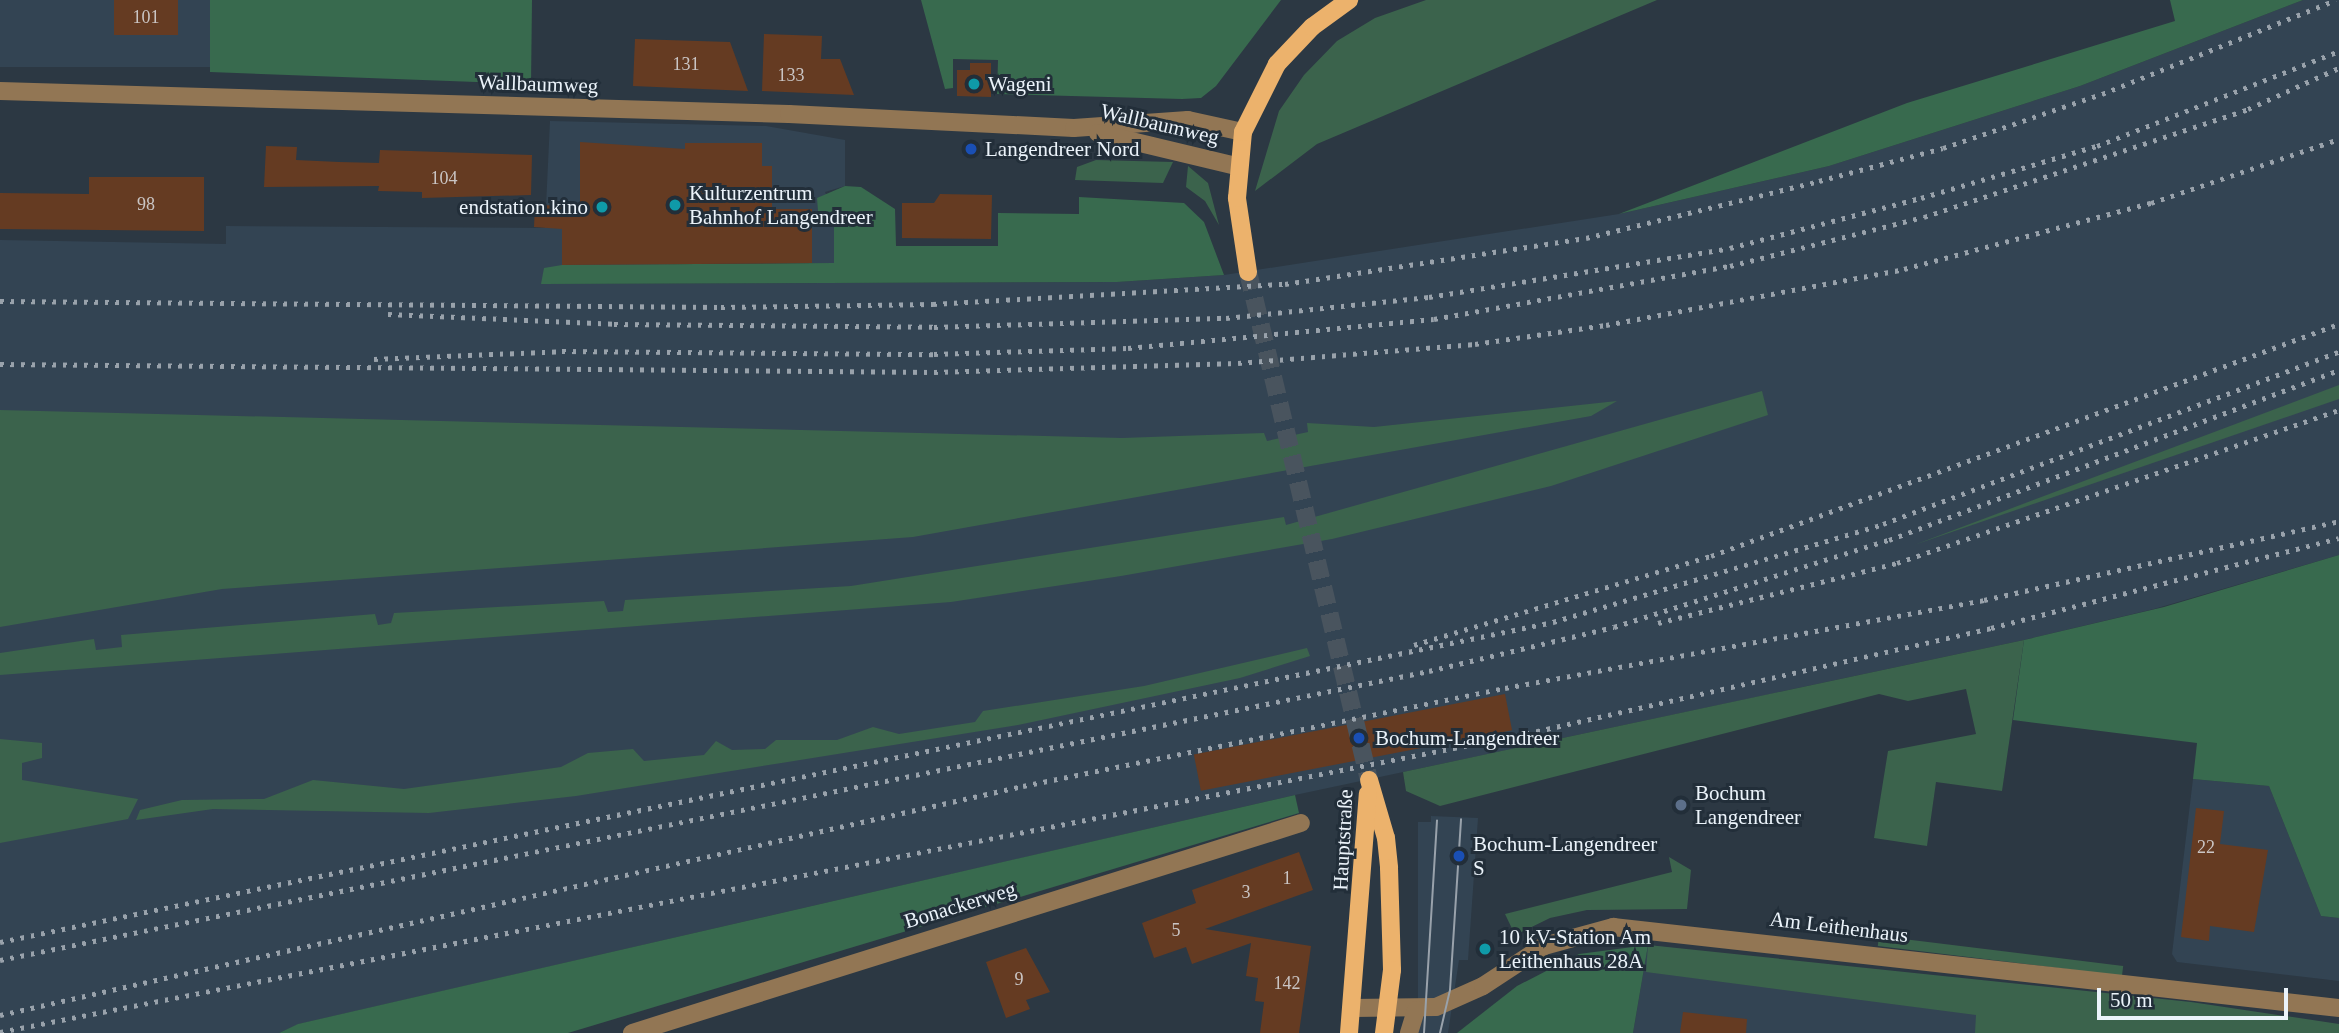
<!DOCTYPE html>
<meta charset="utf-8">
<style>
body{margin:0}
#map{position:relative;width:2339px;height:1033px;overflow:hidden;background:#2c3843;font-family:"Times New Roman",serif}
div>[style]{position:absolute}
.built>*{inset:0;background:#334453;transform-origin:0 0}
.green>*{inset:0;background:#3b634c;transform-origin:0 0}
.forest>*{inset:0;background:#386a4e}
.building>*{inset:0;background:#653b22;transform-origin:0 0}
.major-tunnel>*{height:18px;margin-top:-9px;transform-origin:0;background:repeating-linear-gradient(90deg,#49545e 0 18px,transparent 0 27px)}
.minor>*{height:18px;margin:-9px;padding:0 9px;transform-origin:9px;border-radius:9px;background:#927654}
.major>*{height:18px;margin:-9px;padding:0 9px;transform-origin:9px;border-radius:9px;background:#ecb26c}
.tram>*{height:2px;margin:-1px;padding:0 1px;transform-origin:1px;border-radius:1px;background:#99a2ab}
.rail>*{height:5px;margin-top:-2.5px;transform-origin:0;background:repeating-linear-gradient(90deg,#99a2ab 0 3.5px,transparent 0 10.5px)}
.dots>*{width:19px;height:19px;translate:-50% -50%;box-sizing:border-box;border:4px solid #222e39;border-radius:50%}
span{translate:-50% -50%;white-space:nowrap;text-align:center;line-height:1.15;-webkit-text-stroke:6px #222e39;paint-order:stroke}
.number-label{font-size:18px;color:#cac5c4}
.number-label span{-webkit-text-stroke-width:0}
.street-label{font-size:21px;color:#ebf3fa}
.poi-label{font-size:21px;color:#ebf3fa}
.left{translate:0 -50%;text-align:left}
.right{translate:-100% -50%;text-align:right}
.scale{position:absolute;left:2097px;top:988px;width:191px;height:32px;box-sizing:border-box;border:4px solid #ebf3fa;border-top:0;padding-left:9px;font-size:21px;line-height:24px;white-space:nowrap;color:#ebf3fa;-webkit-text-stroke:5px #222e39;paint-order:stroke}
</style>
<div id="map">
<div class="built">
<i style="left:0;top:0;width:210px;height:67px"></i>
<i style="clip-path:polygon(2303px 0,2339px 0,2339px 555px,2154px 609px,2024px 640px,1295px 795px,299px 1024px,279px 1033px,0 1033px,0 240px,226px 244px,226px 226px,545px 228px,550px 121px,766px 126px,845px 140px,845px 186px,825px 192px,834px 212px,834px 263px,681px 263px,541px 284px,1117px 282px,1224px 275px,1619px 214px,1829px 166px,2080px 86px)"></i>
<i style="clip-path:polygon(2193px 779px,2269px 786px,2321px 916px,2339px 918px,2339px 981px,2177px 962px,2172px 954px)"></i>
<i style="clip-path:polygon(1431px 816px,1478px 818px,1468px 960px,1459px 960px,1448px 1033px,1418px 1033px,1418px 822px,1431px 822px)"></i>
<i style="clip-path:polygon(1648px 945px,2339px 1026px,2339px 1033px,1633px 1033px)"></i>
</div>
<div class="green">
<i style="clip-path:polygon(1426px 0,1657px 0,1317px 144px,1255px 191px,1279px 111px,1304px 75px,1337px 41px,1375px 18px)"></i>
<i style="clip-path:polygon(1096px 160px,1173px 162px,1163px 183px,1075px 180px,1077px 167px)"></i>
<i style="clip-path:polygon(1188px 166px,1208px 183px,1219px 225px,1205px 201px,1186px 187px)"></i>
<i style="clip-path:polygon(2339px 385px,2339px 399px,1914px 545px)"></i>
<i style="clip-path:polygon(1762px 391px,1768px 415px,1551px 486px,1332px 539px,1121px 576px,951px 602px,0 675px,0 653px,94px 639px,96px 650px,122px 647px,121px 635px,375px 614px,378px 625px,391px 623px,394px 613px,604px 601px,608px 612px,623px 611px,625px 600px,851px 586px,1284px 517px,1286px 525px)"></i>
<i style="clip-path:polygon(1617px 401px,1591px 416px,913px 537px,222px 589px,0 627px,0 410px,1122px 438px,1264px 433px,1267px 441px,1308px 432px,1307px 423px,1374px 427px)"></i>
<i style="clip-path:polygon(2024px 640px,2002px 791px,1936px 782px,1927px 846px,1874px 838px,1888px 751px,1976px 734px,1966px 689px,1908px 701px,1879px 694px,1440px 806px,1406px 791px,1403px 772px)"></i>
<i style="clip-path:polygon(1307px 648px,1310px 656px,1240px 678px,1018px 725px,576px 796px,429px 813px,213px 809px,136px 820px,140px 810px,182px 800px,264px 799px,313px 780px,404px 789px,561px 767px,588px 753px,633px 749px,644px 761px,704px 755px,716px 741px,732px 750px,765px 749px,776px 740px,837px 740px,873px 727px,899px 734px,975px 722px,983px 711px,1144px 686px)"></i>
<i style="clip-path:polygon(0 739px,42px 743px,42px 758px,22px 763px,22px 780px,138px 799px,128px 819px,0 843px)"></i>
<i style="clip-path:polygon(1669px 857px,1691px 870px,1687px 909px,1587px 910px,1550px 918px,1515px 935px,1505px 914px,1672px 872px)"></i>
<i style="left:1879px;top:936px;width:246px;height:10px;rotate:7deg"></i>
<i style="clip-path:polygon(1648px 945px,2191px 1002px,2339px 1024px,2339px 1033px,1975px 1033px,1976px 1015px,1646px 972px)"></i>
</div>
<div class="forest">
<i style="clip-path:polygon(210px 0,532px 0,531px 84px,210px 72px)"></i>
<i style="clip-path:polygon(921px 0,1281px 0,1216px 86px,1201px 98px,1182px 99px,997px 94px,998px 60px,953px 59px,953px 88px,945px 89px)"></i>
<i style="clip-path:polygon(2170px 0,2303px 0,2080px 86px,1829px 166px,1619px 214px,1907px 103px,2175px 21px)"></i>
<i style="clip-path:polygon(845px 186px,861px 187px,895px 209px,896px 246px,998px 246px,998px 213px,1079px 214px,1079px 197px,1184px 203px,1204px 222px,1224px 275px,1117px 282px,541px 284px,544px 268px,562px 265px,834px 263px,834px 212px,818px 211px,817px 198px)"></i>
<i style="clip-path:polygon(2339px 555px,2339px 918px,2321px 916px,2269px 786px,2193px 779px,2197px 743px,2013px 720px,2024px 640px,2164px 607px)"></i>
<i style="clip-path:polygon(1295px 795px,1299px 813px,568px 1033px,279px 1033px,298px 1024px)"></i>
<i style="clip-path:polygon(1648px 945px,1633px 1033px,1457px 1033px,1517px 986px,1579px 954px)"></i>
</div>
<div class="building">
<i style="left:114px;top:0;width:64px;height:35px"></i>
<i style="clip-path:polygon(764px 34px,822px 36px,821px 59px,840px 59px,854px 95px,762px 91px)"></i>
<i style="clip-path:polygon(635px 39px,730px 42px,748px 91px,633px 86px)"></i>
<i style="clip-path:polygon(970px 63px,991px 63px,991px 97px,957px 96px,957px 70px,970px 70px)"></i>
<i style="clip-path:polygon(580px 142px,685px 149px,685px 143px,762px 143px,762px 166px,772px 166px,772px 209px,812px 209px,812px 263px,562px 265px,562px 229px,534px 227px,535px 205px,580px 206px)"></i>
<i style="clip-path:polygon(266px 146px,297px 147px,296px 160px,339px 162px,379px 163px,380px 150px,532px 155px,531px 195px,422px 198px,422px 192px,378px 191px,379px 186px,264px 187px)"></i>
<i style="clip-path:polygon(89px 177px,204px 177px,204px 231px,0 229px,0 193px,89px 194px)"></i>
<i style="clip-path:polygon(940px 194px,992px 195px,991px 239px,902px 238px,902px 203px,934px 203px)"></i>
<i style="left:1505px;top:694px;width:37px;height:317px;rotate:79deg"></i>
<i style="clip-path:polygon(2196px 808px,2224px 811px,2220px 844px,2268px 850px,2254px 932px,2210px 926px,2209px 941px,2181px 937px)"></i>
<i style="clip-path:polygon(1299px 852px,1313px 890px,1205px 929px,1311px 946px,1299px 1033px,1260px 1033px,1264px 1002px,1255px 1001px,1258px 978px,1246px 976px,1251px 943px,1192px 964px,1186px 947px,1154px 958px,1142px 923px,1196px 903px,1192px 890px)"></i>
<i style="clip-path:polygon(1026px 948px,1050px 992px,1026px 1000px,1030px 1009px,1006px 1018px,986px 962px)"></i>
<i style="clip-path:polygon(1683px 1012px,1747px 1019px,1746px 1033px,1680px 1033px)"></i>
</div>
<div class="major-tunnel">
<i style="left:1248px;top:272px;width:522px;rotate:76.6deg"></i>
</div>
<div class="minor">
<i style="left:0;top:91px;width:789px;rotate:1.67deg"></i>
<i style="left:789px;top:114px;width:285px;rotate:2.8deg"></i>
<i style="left:1074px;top:128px;width:114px;rotate:-4deg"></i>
<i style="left:1188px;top:120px;width:56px;rotate:12.3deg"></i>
<i style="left:1098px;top:133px;width:143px;rotate:13.4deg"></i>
<i style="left:1352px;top:1008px;width:84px;rotate:-0.7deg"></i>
<i style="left:1436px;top:1007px;width:51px;rotate:-24.1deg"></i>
<i style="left:1483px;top:986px;width:73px;rotate:-33.3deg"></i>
<i style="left:1544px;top:946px;width:72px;rotate:-15.4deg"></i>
<i style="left:1613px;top:927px;width:731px;rotate:6.37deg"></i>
<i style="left:632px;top:1033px;width:701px;rotate:-17.43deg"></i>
<i style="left:1409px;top:1033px;width:24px;rotate:-73deg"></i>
</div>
<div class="major">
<i style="left:1248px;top:272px;width:75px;rotate:-98.5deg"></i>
<i style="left:1237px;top:198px;width:66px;rotate:-84.8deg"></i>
<i style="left:1243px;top:132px;width:76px;rotate:-63.4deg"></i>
<i style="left:1277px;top:64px;width:51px;rotate:-46.6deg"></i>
<i style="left:1312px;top:27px;width:46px;rotate:-36.1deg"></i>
<i style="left:1369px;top:780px;width:60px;rotate:73.7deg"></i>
<i style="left:1386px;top:838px;width:30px;rotate:84deg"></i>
<i style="left:1389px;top:868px;width:102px;rotate:88.3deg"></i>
<i style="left:1392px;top:970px;width:64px;rotate:97.2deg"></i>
<i style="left:1349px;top:1033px;width:240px;rotate:-85.5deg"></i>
</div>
<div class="tram">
<i style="left:1424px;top:1033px;width:213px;rotate:-86.5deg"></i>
<i style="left:1440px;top:1033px;width:44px;rotate:-76.9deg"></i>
<i style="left:1450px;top:990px;width:171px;rotate:-86.3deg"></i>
</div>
<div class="rail">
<i style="left:0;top:301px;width:721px;rotate:0.48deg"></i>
<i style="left:721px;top:307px;width:212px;rotate:-0.8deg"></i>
<i style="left:933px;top:304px;width:353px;rotate:-3.3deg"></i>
<i style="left:1285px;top:284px;width:304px;rotate:-8.7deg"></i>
<i style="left:1586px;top:238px;width:240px;rotate:-13.7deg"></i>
<i style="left:1819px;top:181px;width:128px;rotate:-14.9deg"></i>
<i style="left:1943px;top:148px;width:168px;rotate:-18.8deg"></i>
<i style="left:2102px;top:94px;width:252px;rotate:-21.9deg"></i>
<i style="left:388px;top:314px;width:226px;rotate:2.5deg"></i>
<i style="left:614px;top:324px;width:320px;rotate:0.5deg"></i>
<i style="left:934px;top:327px;width:292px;rotate:-1.8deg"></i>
<i style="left:1226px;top:318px;width:204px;rotate:-5.9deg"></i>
<i style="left:1429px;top:297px;width:305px;rotate:-9.2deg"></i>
<i style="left:1730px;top:248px;width:197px;rotate:-14.7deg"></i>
<i style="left:1921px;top:198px;width:184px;rotate:-16.5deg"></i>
<i style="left:2097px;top:146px;width:260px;rotate:-21.4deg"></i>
<i style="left:374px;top:359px;width:188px;rotate:-2.4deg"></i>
<i style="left:562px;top:351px;width:372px;rotate:0.5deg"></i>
<i style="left:934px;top:354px;width:194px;rotate:-1.8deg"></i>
<i style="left:1128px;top:348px;width:307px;rotate:-5.4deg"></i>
<i style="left:1434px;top:319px;width:301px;rotate:-10.2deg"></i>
<i style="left:1730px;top:266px;width:200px;rotate:-14.2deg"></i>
<i style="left:1924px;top:217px;width:342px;rotate:-18.4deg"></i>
<i style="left:2248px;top:109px;width:100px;rotate:-24.3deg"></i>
<i style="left:0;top:364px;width:934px;rotate:0.49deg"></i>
<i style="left:934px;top:372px;width:304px;rotate:-1.7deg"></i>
<i style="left:1238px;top:363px;width:238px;rotate:-4.6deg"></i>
<i style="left:1475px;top:344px;width:132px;rotate:-8.3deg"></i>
<i style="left:1606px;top:325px;width:303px;rotate:-10.6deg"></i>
<i style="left:1904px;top:269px;width:256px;rotate:-15deg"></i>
<i style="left:2151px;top:203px;width:199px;rotate:-18.8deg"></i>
<i style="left:1658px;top:623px;width:246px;rotate:-14.1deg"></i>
<i style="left:1897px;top:563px;width:468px;rotate:-19.1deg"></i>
<i style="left:1414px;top:645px;width:310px;rotate:-16.7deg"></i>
<i style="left:1711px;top:556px;width:669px;rotate:-20.28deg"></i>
<i style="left:0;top:942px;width:1586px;rotate:-11.64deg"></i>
<i style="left:1553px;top:622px;width:344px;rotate:-16.5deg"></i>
<i style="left:1883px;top:524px;width:487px;rotate:-20.7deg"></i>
<i style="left:0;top:960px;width:1458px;rotate:-11.43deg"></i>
<i style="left:1429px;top:671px;width:190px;rotate:-13.4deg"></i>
<i style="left:1614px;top:627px;width:288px;rotate:-17.6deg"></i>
<i style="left:1889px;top:540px;width:481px;rotate:-20.7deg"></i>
<i style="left:0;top:1015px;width:1048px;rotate:-12.62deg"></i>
<i style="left:1023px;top:786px;width:492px;rotate:-11.5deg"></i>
<i style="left:1505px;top:688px;width:487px;rotate:-10.4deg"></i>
<i style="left:1984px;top:600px;width:364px;rotate:-12.5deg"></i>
<i style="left:0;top:1032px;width:1545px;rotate:-11.05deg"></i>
<i style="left:1516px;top:736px;width:487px;rotate:-12.8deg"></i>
<i style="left:1991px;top:628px;width:359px;rotate:-14.5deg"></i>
</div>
<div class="dots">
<i style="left:974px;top:84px;background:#0f9aa8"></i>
<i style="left:971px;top:149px;background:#1a4fb4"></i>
<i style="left:675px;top:205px;background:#0f9aa8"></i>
<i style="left:602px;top:207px;background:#0f9aa8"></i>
<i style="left:1359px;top:738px;background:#1a4fb4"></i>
<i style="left:1681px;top:805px;background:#5c6f8a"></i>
<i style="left:1459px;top:856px;background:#1a4fb4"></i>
<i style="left:1485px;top:949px;background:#0f9aa8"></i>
</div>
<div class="number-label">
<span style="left:146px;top:17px">101</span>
<span style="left:686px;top:64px">131</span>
<span style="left:791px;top:75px">133</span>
<span style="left:444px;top:178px">104</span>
<span style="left:146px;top:204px">98</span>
<span style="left:2206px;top:847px">22</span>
<span style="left:1287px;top:878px">1</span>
<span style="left:1246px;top:892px">3</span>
<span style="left:1176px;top:930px">5</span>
<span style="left:1019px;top:979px">9</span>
<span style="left:1287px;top:983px">142</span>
</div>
<div class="street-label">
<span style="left:538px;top:84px;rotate:2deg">Wallbaumweg</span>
<span style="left:1160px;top:124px;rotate:13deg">Wallbaumweg</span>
<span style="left:1343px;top:840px;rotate:-87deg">Hauptstraße</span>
<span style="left:960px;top:905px;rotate:-17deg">Bonackerweg</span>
<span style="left:1839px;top:927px;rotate:7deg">Am Leithenhaus</span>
</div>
<div class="poi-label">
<span class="left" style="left:988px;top:84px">Wageni</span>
<span class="left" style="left:985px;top:149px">Langendreer Nord</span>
<span class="left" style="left:689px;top:205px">Kulturzentrum<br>Bahnhof Langendreer</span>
<span class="right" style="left:588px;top:207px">endstation.kino</span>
<span class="left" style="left:1375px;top:738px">Bochum-Langendreer</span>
<span class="left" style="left:1695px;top:805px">Bochum<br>Langendreer</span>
<span class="left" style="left:1473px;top:856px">Bochum-Langendreer<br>S</span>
<span class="left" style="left:1499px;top:949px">10 kV-Station Am<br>Leithenhaus 28A</span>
</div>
<div class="scale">50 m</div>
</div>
